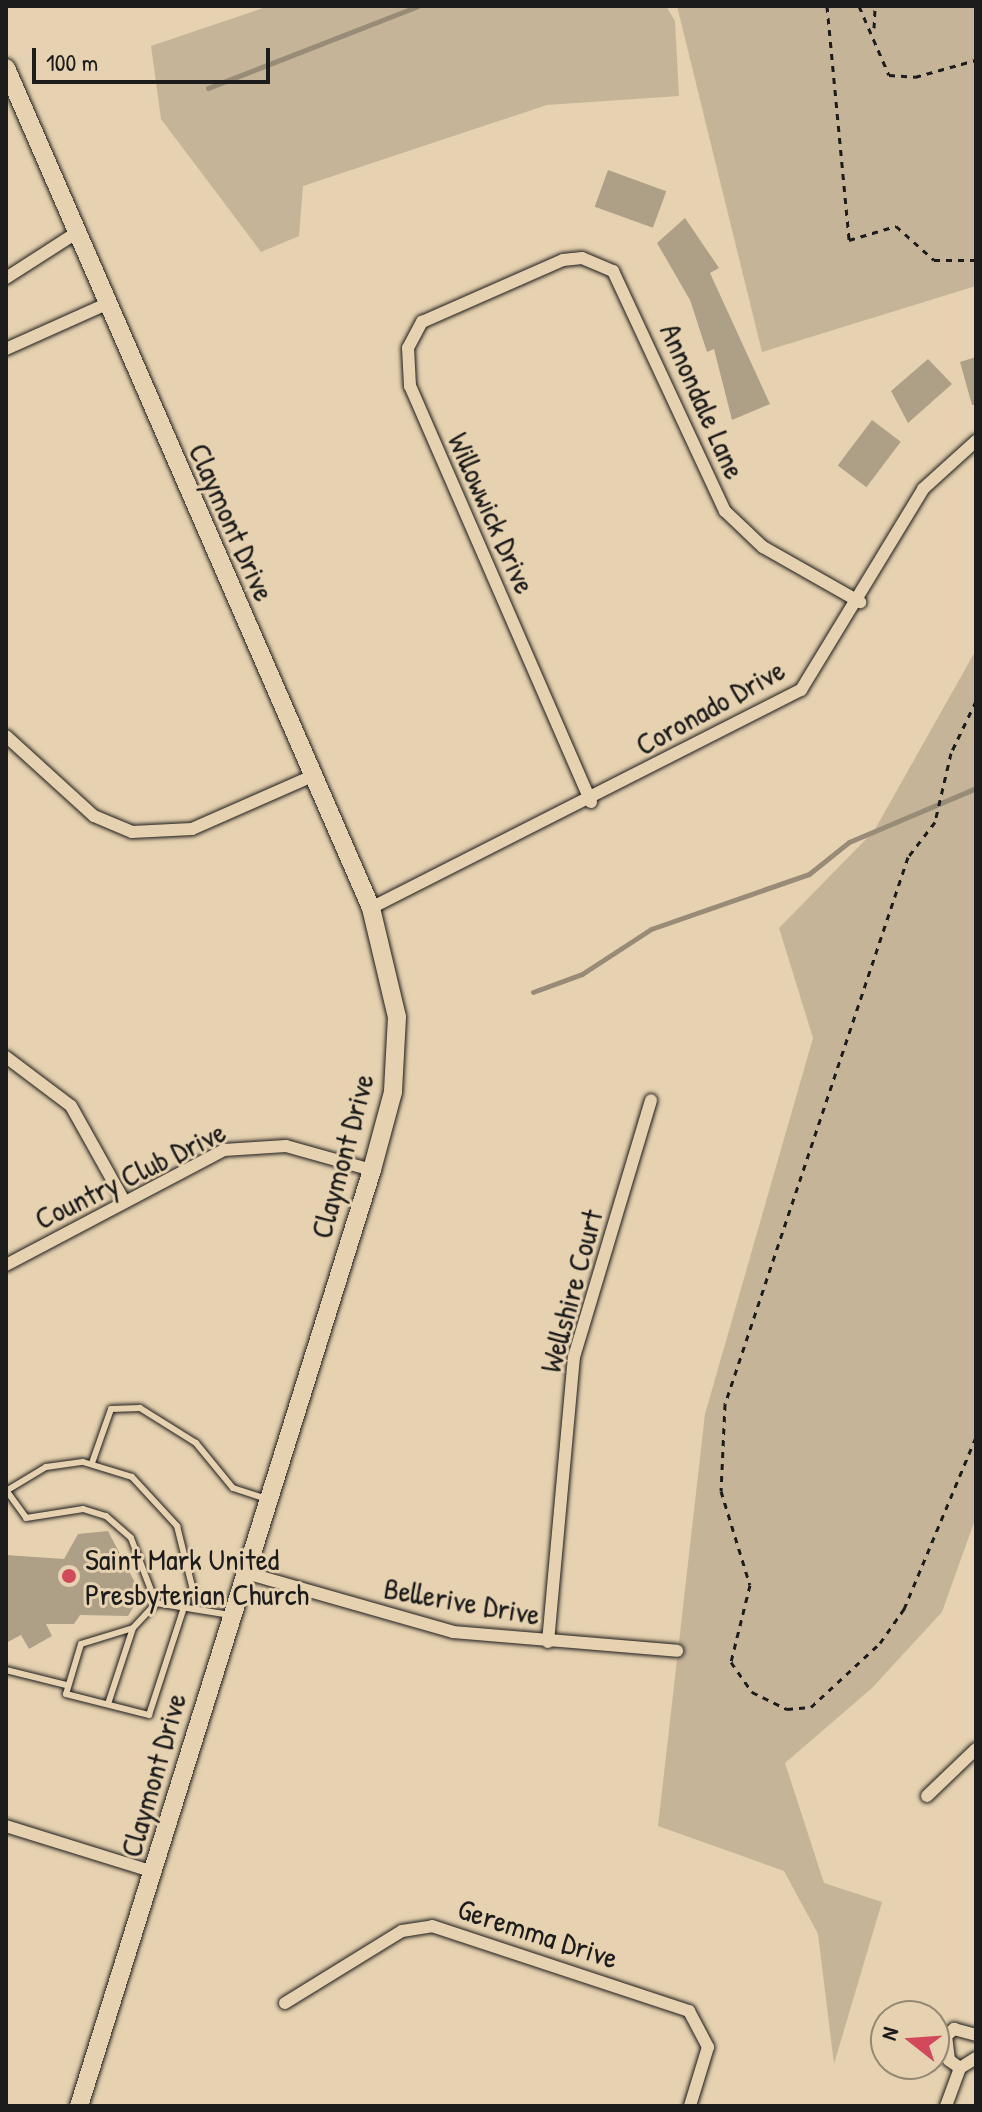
<!DOCTYPE html>
<style>
body{margin:0}
#map{position:relative;width:982px;height:2112px;overflow:hidden;background:#e6d2b0;font-family:"Patrick Hand",sans-serif}
div>[style]{position:absolute}
.green>*{inset:0;background:#c5b498}
.stream>*{height:5px;margin:-2.5px;padding:0 2.5px;transform-origin:2.5px;border-radius:2.5px;background:#988c78}
.building>*{inset:0;background:#aea087;transform-origin:0 0}
.path>*{height:3px;margin-top:-1.5px;transform-origin:0;background:repeating-linear-gradient(90deg,#1c1c1c 0 6px,transparent 0 12px)}
.roads{filter:drop-shadow(0 0 2px #1c1c1c) drop-shadow(0 0 2px #1c1c1c)}
.lane>*{height:6px;margin:-3px;padding:0 3px;transform-origin:3px;border-radius:3px;background:#e6d2b0}
.street>*{height:12px;margin:-6px;padding:0 6px;transform-origin:6px;border-radius:6px;background:#e6d2b0}
.secondary>*{height:18px;margin:-9px;padding:0 9px;transform-origin:9px;border-radius:9px;background:#e6d2b0}
.dots>*{width:22px;height:22px;translate:-50% -50%;box-sizing:border-box;border:4px solid #e6d2b0;border-radius:50%}
span{translate:-50% -50%;white-space:nowrap;text-align:center;line-height:1.15;-webkit-text-stroke:6px #e6d2b0;paint-order:stroke}
.street-label{font-size:30px;color:#1c1c1c}
.poi-label{font-size:30px;color:#1c1c1c}
.left{translate:0 -50%;text-align:left}
.frame{position:absolute;inset:0;border:8px solid #1c1c1c;pointer-events:none}
.north{position:absolute;left:870px;top:2000px;width:80px;height:80px;box-sizing:border-box;background:#e6d2b0;border:2px solid #958975;border-radius:50%;rotate:287deg;font-size:22px;font-weight:700;line-height:32px;text-align:center;color:#1c1c1c}
.north::after{content:'';display:block;margin:auto;width:28px;height:36px;background:#d1495b;clip-path:polygon(50% 0,100% 100%,50% 72%,0 100%)}
.scale{position:absolute;left:32px;top:48px;width:238px;height:36px;box-sizing:border-box;border:4px solid #1c1c1c;border-top:0;padding-left:10px;font-size:24px;line-height:28px;white-space:nowrap;color:#1c1c1c;-webkit-text-stroke:6px #e6d2b0;paint-order:stroke}
</style>
<div id="map">
<div class="green">
<i style="clip-path:polygon(269px 6px,666px 6px,675px 21px,679px 96px,547px 105px,303px 186px,299px 236px,261px 252px,161px 119px,151px 46px)"></i>
<i style="clip-path:polygon(677px 6px,976px 6px,976px 286px,762px 352px)"></i>
<i style="clip-path:polygon(976px 650px,976px 1517px,942px 1612px,872px 1688px,785px 1763px,824px 1883px,882px 1902px,834px 2064px,818px 1934px,784px 1871px,658px 1826px,705px 1414px,813px 1038px,779px 928px,874px 831px)"></i>
</div>
<div class="stream">
<i style="left:208px;top:88px;width:225px;rotate:-21.3deg"></i>
<i style="left:533px;top:992px;width:52px;rotate:-20.2deg"></i>
<i style="left:582px;top:974px;width:82px;rotate:-33.1deg"></i>
<i style="left:651px;top:929px;width:167px;rotate:-19.2deg"></i>
<i style="left:809px;top:874px;width:51px;rotate:-38.7deg"></i>
<i style="left:849px;top:842px;width:138px;rotate:-23deg"></i>
</div>
<div class="building">
<i style="left:608px;top:170px;width:62px;height:39px;rotate:20deg"></i>
<i style="clip-path:polygon(685px 218px,719px 268px,710px 273px,770px 404px,732px 420px,714px 349px,707px 352px,690px 300px,657px 243px)"></i>
<i style="clip-path:polygon(976px 357px,976px 405px,972px 405px,960px 362px)"></i>
<i style="clip-path:polygon(928px 359px,952px 384px,908px 423px,891px 391px)"></i>
<i style="left:872px;top:420px;width:36px;height:57px;rotate:37deg"></i>
<i style="clip-path:polygon(108px 1531px,141px 1594px,128px 1616px,80px 1615px,74px 1624px,46px 1624px,52px 1636px,29px 1649px,21px 1635px,6px 1643px,6px 1555px,64px 1559px,78px 1534px)"></i>
</div>
<div class="path">
<i style="left:827px;top:6px;width:235px;rotate:84.6deg"></i>
<i style="left:849px;top:240px;width:49px;rotate:-16.6deg"></i>
<i style="left:896px;top:226px;width:51px;rotate:41.8deg"></i>
<i style="left:934px;top:260px;width:42px"></i>
<i style="left:859px;top:6px;width:75px;rotate:66.5deg"></i>
<i style="left:889px;top:75px;width:26px;rotate:4deg"></i>
<i style="left:915px;top:77px;width:63px;rotate:-15.6deg"></i>
<i style="left:874px;top:28px;width:22px;rotate:-87deg"></i>
<i style="left:976px;top:701px;width:58px;rotate:115.7deg"></i>
<i style="left:951px;top:753px;width:71px;rotate:103.1deg"></i>
<i style="left:935px;top:822px;width:44px;rotate:127.6deg"></i>
<i style="left:908px;top:857px;width:577px;rotate:108.5deg"></i>
<i style="left:725px;top:1404px;width:87px;rotate:92.6deg"></i>
<i style="left:721px;top:1491px;width:98px;rotate:72.9deg"></i>
<i style="left:750px;top:1585px;width:79px;rotate:103.9deg"></i>
<i style="left:731px;top:1662px;width:37px;rotate:55deg"></i>
<i style="left:752px;top:1692px;width:39px;rotate:26deg"></i>
<i style="left:787px;top:1709px;width:24px;rotate:-5deg"></i>
<i style="left:811px;top:1707px;width:94px;rotate:-42.8deg"></i>
<i style="left:880px;top:1643px;width:42px;rotate:-54.8deg"></i>
<i style="left:904px;top:1609px;width:186px;rotate:-67.3deg"></i>
</div>
<div class="roads">
<div class="lane">
<i style="left:92px;top:1463px;width:57px;rotate:-70.6deg"></i>
<i style="left:111px;top:1409px;width:29px;rotate:-2deg"></i>
<i style="left:140px;top:1408px;width:66px;rotate:32deg"></i>
<i style="left:196px;top:1443px;width:58px;rotate:50.6deg"></i>
<i style="left:233px;top:1488px;width:35px;rotate:18deg"></i>
<i style="left:6px;top:1490px;width:34px;rotate:54deg"></i>
<i style="left:26px;top:1518px;width:58px;rotate:-9deg"></i>
<i style="left:83px;top:1509px;width:24px;rotate:17deg"></i>
<i style="left:106px;top:1516px;width:33px;rotate:41deg"></i>
<i style="left:131px;top:1538px;width:70px;rotate:69deg"></i>
<i style="left:6px;top:1491px;width:47px;rotate:-31deg"></i>
<i style="left:46px;top:1467px;width:37px;rotate:-8deg"></i>
<i style="left:83px;top:1462px;width:51px;rotate:17deg"></i>
<i style="left:132px;top:1477px;width:67px;rotate:47.4deg"></i>
<i style="left:177px;top:1526px;width:82px;rotate:76deg"></i>
<i style="left:133px;top:1628px;width:54px;rotate:162.9deg"></i>
<i style="left:81px;top:1644px;width:52px;rotate:106.7deg"></i>
<i style="left:66px;top:1694px;width:86px;rotate:14.2deg"></i>
<i style="left:149px;top:1715px;width:117px;rotate:-72deg"></i>
<i style="left:6px;top:1670px;width:62px;rotate:14deg"></i>
<i style="left:108px;top:1704px;width:80px;rotate:-71.8deg"></i>
<i style="left:133px;top:1628px;width:34px;rotate:-47deg"></i>
<i style="left:156px;top:1603px;width:75px;rotate:9.2deg"></i>
</div>
<div class="street">
<i style="left:6px;top:278px;width:83px;rotate:-32.7deg"></i>
<i style="left:6px;top:349px;width:110px;rotate:-24.2deg"></i>
<i style="left:6px;top:736px;width:119px;rotate:42.3deg"></i>
<i style="left:94px;top:816px;width:41px;rotate:22.8deg"></i>
<i style="left:132px;top:832px;width:60px;rotate:-2.9deg"></i>
<i style="left:192px;top:829px;width:131px;rotate:-23.8deg"></i>
<i style="left:591px;top:802px;width:454px;rotate:-113.5deg"></i>
<i style="left:410px;top:386px;width:38px;rotate:-93deg"></i>
<i style="left:408px;top:348px;width:30px;rotate:-62deg"></i>
<i style="left:422px;top:322px;width:154px;rotate:-23.7deg"></i>
<i style="left:563px;top:260px;width:19px;rotate:-6deg"></i>
<i style="left:582px;top:258px;width:34px;rotate:23deg"></i>
<i style="left:613px;top:271px;width:265px;rotate:65deg"></i>
<i style="left:725px;top:511px;width:52px;rotate:43.5deg"></i>
<i style="left:763px;top:547px;width:112px;rotate:29.6deg"></i>
<i style="left:371px;top:908px;width:482px;rotate:-26.9deg"></i>
<i style="left:801px;top:690px;width:235px;rotate:-58.7deg"></i>
<i style="left:923px;top:489px;width:72px;rotate:-42.2deg"></i>
<i style="left:6px;top:1057px;width:81px;rotate:37deg"></i>
<i style="left:71px;top:1106px;width:109px;rotate:60.8deg"></i>
<i style="left:6px;top:1265px;width:246px;rotate:-27.8deg"></i>
<i style="left:224px;top:1150px;width:62px;rotate:-3.7deg"></i>
<i style="left:286px;top:1146px;width:89px;rotate:15.6deg"></i>
<i style="left:243px;top:1572px;width:218px;rotate:15.9deg"></i>
<i style="left:453px;top:1632px;width:225px;rotate:4.8deg"></i>
<i style="left:548px;top:1642px;width:286px;rotate:-84.8deg"></i>
<i style="left:574px;top:1357px;width:268px;rotate:-73.3deg"></i>
<i style="left:927px;top:1796px;width:68px;rotate:-43.8deg"></i>
<i style="left:6px;top:1826px;width:155px;rotate:17.3deg"></i>
<i style="left:285px;top:2003px;width:137px;rotate:-31.6deg"></i>
<i style="left:402px;top:1931px;width:30px;rotate:-9deg"></i>
<i style="left:432px;top:1926px;width:271px;rotate:18.3deg"></i>
<i style="left:689px;top:2011px;width:41px;rotate:62.2deg"></i>
<i style="left:708px;top:2047px;width:62px;rotate:107deg"></i>
<i style="left:960px;top:2068px;width:14px;rotate:-144deg"></i>
<i style="left:949px;top:2060px;width:24px;rotate:-97deg"></i>
<i style="left:946px;top:2036px;width:11px;rotate:-41deg"></i>
<i style="left:954px;top:2029px;width:23px;rotate:15deg"></i>
<i style="left:946px;top:2106px;width:40px;rotate:-69.8deg"></i>
<i style="left:960px;top:2068px;width:19px;rotate:-32deg"></i>
</div>
<div class="secondary">
<i style="left:6px;top:68px;width:916px;rotate:66.51deg"></i>
<i style="left:371px;top:908px;width:112px;rotate:76.6deg"></i>
<i style="left:397px;top:1017px;width:75px;rotate:93.1deg"></i>
<i style="left:393px;top:1092px;width:81px;rotate:105.1deg"></i>
<i style="left:372px;top:1170px;width:981px;rotate:107.38deg"></i>
</div>
</div>
<div class="dots">
<i style="left:69px;top:1576px;background:#d1495b"></i>
</div>
<div class="street-label">
<span style="left:703px;top:401px;rotate:66deg">Annondale Lane</span>
<span style="left:492px;top:513px;rotate:66deg">Willowwick Drive</span>
<span style="left:232px;top:522px;rotate:66deg">Claymont Drive</span>
<span style="left:710px;top:707px;rotate:-29deg">Coronado Drive</span>
<span style="left:342px;top:1156px;rotate:-75deg">Claymont Drive</span>
<span style="left:130px;top:1175px;rotate:-26deg">Country Club Drive</span>
<span style="left:571px;top:1291px;rotate:-75deg">Wellshire Court</span>
<span style="left:462px;top:1601px;rotate:10deg">Bellerive Drive</span>
<span style="left:153px;top:1775px;rotate:-74deg">Claymont Drive</span>
<span style="left:538px;top:1933px;rotate:18deg">Geremma Drive</span>
</div>
<div class="poi-label">
<span class="left" style="left:85px;top:1576px">Saint Mark United<br>Presbyterian Church</span>
</div>
<div class="frame"></div>
<div class="north">N</div>
<div class="scale">100 m</div>
</div>
